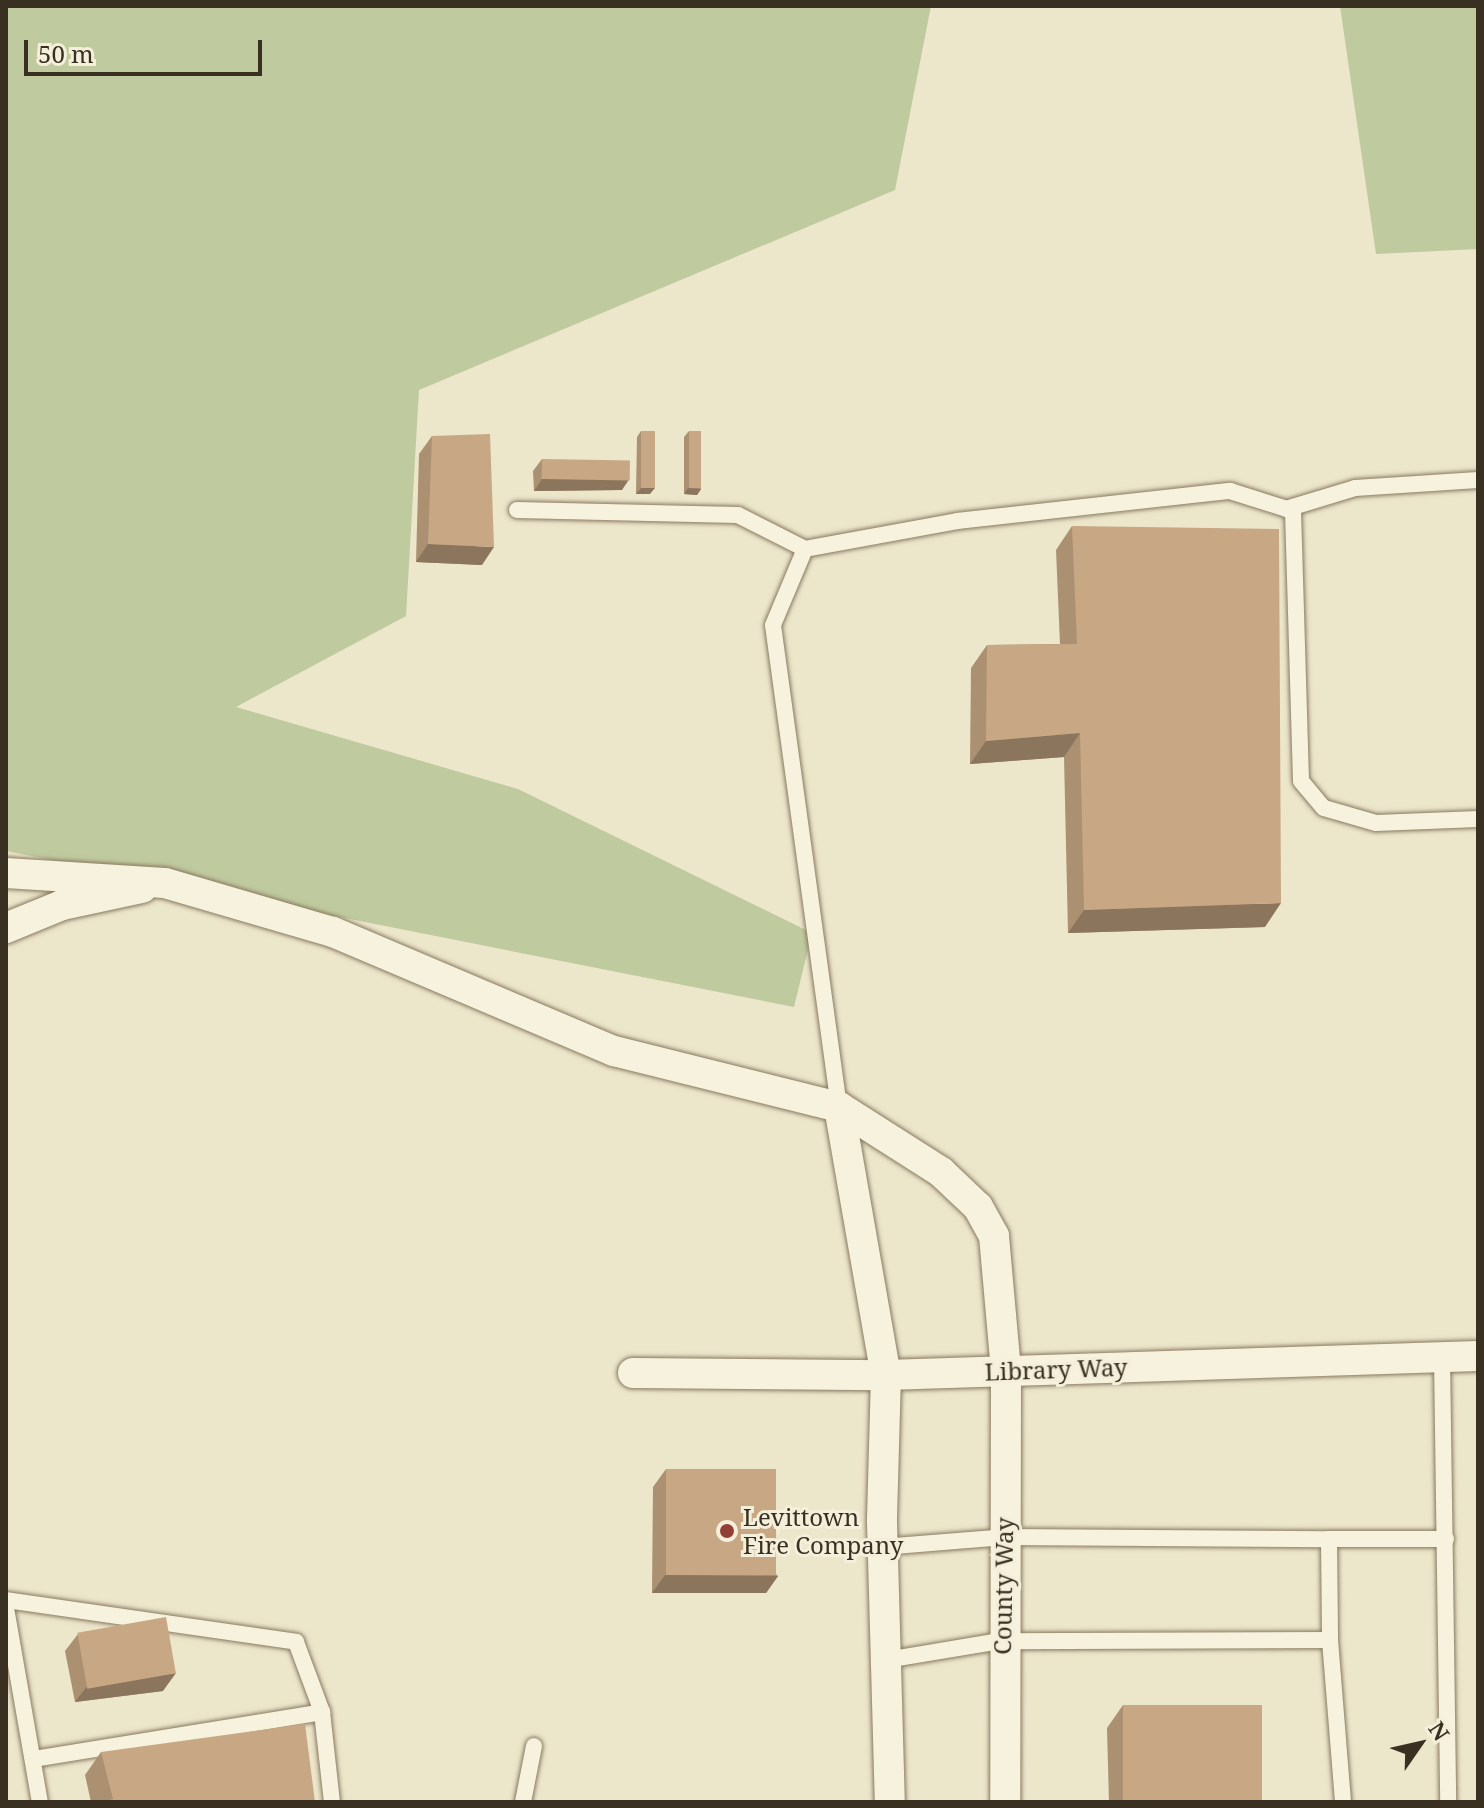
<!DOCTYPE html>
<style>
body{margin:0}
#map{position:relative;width:1484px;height:1808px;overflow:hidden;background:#ece6cb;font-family:"Noto Serif",serif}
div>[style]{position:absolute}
.green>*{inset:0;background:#c0ca9f}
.roads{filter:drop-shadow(0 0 2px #887a60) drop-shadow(0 0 2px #887a60)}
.service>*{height:16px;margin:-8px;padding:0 8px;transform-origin:8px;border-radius:8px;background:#f7f2de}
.minor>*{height:30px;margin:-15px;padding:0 15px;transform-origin:15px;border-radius:15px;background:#f7f2de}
.wall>*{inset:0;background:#ab9072}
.shaded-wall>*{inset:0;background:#8b755c}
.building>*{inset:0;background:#c7a784;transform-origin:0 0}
.dots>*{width:22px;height:22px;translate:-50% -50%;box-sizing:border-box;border:4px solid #f4efda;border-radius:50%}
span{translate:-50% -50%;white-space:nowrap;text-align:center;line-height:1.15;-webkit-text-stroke:6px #f4efda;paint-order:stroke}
.street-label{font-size:24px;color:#3a3022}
.poi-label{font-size:24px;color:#3a3022}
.left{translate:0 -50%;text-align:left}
.frame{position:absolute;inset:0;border:8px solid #3a3022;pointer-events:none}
.north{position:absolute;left:1380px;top:1704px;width:80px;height:80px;-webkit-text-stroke:6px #f4efda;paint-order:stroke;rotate:56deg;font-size:22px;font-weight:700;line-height:32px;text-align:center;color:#3a3022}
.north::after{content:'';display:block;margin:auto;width:28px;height:36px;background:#3a3022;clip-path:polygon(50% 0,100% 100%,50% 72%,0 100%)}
.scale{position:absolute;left:24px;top:40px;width:238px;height:36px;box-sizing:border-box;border:4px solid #3a3022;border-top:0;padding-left:10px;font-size:24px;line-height:28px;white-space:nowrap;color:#3a3022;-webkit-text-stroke:6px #f4efda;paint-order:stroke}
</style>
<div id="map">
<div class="green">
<i style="clip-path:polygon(6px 6px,931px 6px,895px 190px,419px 390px,406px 616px,236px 707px,518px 789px,812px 933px,794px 1007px,6px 851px)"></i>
<i style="clip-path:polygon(1340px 6px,1478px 6px,1478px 249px,1376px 254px)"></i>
</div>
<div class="roads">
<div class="service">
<i style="left:1286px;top:509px;width:72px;rotate:-16.9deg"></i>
<i style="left:1355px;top:488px;width:123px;rotate:-3.7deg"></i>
<i style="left:517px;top:510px;width:221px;rotate:1.3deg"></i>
<i style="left:738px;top:515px;width:75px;rotate:26.9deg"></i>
<i style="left:839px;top:1107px;width:486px;rotate:-97.8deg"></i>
<i style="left:773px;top:625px;width:82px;rotate:-67.2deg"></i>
<i style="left:805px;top:549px;width:155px;rotate:-10.4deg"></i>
<i style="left:957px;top:521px;width:275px;rotate:-6.3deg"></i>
<i style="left:1230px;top:491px;width:66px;rotate:17.6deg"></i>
<i style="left:1293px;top:511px;width:270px;rotate:88.3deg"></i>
<i style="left:1301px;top:781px;width:35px;rotate:50deg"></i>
<i style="left:1324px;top:808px;width:54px;rotate:16.1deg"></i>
<i style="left:1376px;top:823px;width:102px;rotate:-2.2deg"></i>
<i style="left:1442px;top:1357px;width:445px;rotate:89.2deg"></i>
<i style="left:1329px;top:1539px;width:117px"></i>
<i style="left:882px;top:1547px;width:123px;rotate:-4.6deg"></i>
<i style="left:1005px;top:1537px;width:324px;rotate:0.4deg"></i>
<i style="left:1329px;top:1539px;width:101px;rotate:89.4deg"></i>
<i style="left:1330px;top:1640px;width:330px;rotate:179.8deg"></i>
<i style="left:1000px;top:1641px;width:116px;rotate:170.5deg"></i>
<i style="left:6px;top:1600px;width:293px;rotate:8.2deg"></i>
<i style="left:296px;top:1642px;width:75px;rotate:69.6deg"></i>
<i style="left:322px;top:1712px;width:91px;rotate:83.7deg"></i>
<i style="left:6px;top:1608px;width:197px;rotate:80.1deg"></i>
<i style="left:1330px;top:1640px;width:163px;rotate:85.4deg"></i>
<i style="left:33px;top:1759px;width:293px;rotate:-9.2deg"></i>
<i style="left:523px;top:1802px;width:57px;rotate:-78.9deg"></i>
</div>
<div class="minor">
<i style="left:6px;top:873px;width:159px;rotate:3.6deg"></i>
<i style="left:165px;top:883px;width:175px;rotate:16.3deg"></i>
<i style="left:333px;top:932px;width:305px;rotate:23deg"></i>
<i style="left:614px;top:1051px;width:232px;rotate:14deg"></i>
<i style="left:839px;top:1107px;width:121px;rotate:32.5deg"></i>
<i style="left:941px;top:1172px;width:51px;rotate:43.4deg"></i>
<i style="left:978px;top:1207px;width:33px;rotate:61deg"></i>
<i style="left:994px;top:1236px;width:136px;rotate:84.9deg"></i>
<i style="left:1006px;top:1371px;width:431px;rotate:90.1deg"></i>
<i style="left:6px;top:928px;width:61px;rotate:-22.3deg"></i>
<i style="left:62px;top:905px;width:82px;rotate:-12deg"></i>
<i style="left:839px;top:1107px;width:272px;rotate:80.1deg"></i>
<i style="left:886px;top:1375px;width:147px;rotate:91.6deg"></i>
<i style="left:882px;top:1522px;width:280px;rotate:88.4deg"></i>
<i style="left:633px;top:1373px;width:253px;rotate:0.5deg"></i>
<i style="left:886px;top:1375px;width:592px;rotate:-1.84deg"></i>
</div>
</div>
<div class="wall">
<i style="clip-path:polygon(641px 431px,650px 494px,636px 494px,637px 437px)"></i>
<i style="clip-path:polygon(689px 431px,701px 489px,697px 495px,684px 494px,684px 437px)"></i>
<i style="clip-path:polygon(432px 436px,482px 565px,416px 562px,419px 454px)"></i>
<i style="clip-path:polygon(542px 459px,622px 490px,534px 491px,533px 471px)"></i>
<i style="clip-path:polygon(1072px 526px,1265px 927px,1068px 933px,1064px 757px,970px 764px,971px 668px,987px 645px,1060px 644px,1056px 550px)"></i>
<i style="clip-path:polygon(666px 1469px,778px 1576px,766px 1593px,652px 1593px,653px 1487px)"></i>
<i style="clip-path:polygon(78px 1634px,163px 1691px,75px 1702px,65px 1651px)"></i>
<i style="clip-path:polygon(1123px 1705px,1264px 1802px,1109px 1802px,1107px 1728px)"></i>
<i style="clip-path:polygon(101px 1752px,315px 1802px,91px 1802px,85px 1775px)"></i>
</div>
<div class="shaded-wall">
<i style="clip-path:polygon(630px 478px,622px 490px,534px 491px,542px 479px)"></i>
<i style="clip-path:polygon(641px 488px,655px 488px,650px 494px,636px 494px)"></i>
<i style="clip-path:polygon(688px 488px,701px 489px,697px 495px,684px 494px)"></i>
<i style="clip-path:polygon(428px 544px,494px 547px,482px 565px,416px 562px)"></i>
<i style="clip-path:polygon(1080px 733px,1064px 757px,970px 764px,986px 741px)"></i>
<i style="clip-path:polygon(1281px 903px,1265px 927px,1068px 933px,1084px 910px)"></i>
<i style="clip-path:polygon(665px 1575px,778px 1576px,766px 1593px,652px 1593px)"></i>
<i style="clip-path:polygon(176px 1673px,163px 1691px,75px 1702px,88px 1685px)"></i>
</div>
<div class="building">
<i style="left:641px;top:431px;width:14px;height:57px"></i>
<i style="left:689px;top:431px;width:12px;height:57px"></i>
<i style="clip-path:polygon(490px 434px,494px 547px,428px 544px,432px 436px)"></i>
<i style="left:542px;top:459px;width:88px;height:20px;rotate:1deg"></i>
<i style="clip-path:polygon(1072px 526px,1279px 529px,1281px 903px,1084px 910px,1080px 733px,986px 741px,987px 645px,1077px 644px)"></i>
<i style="left:666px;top:1469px;width:110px;height:106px"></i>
<i style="left:166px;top:1617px;width:57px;height:90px;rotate:80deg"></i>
<i style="left:1123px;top:1705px;width:139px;height:97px"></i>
<i style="clip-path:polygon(305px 1724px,315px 1802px,104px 1802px,113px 1799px,101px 1752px)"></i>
</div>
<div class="dots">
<i style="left:727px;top:1531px;background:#923f35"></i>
</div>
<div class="street-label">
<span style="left:1056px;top:1369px;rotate:-2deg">Library Way</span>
<span style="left:1003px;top:1586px;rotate:-89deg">County Way</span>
</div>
<div class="poi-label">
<span class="left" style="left:743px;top:1531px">Levittown<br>Fire Company</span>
</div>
<div class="frame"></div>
<div class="north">N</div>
<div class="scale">50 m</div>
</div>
